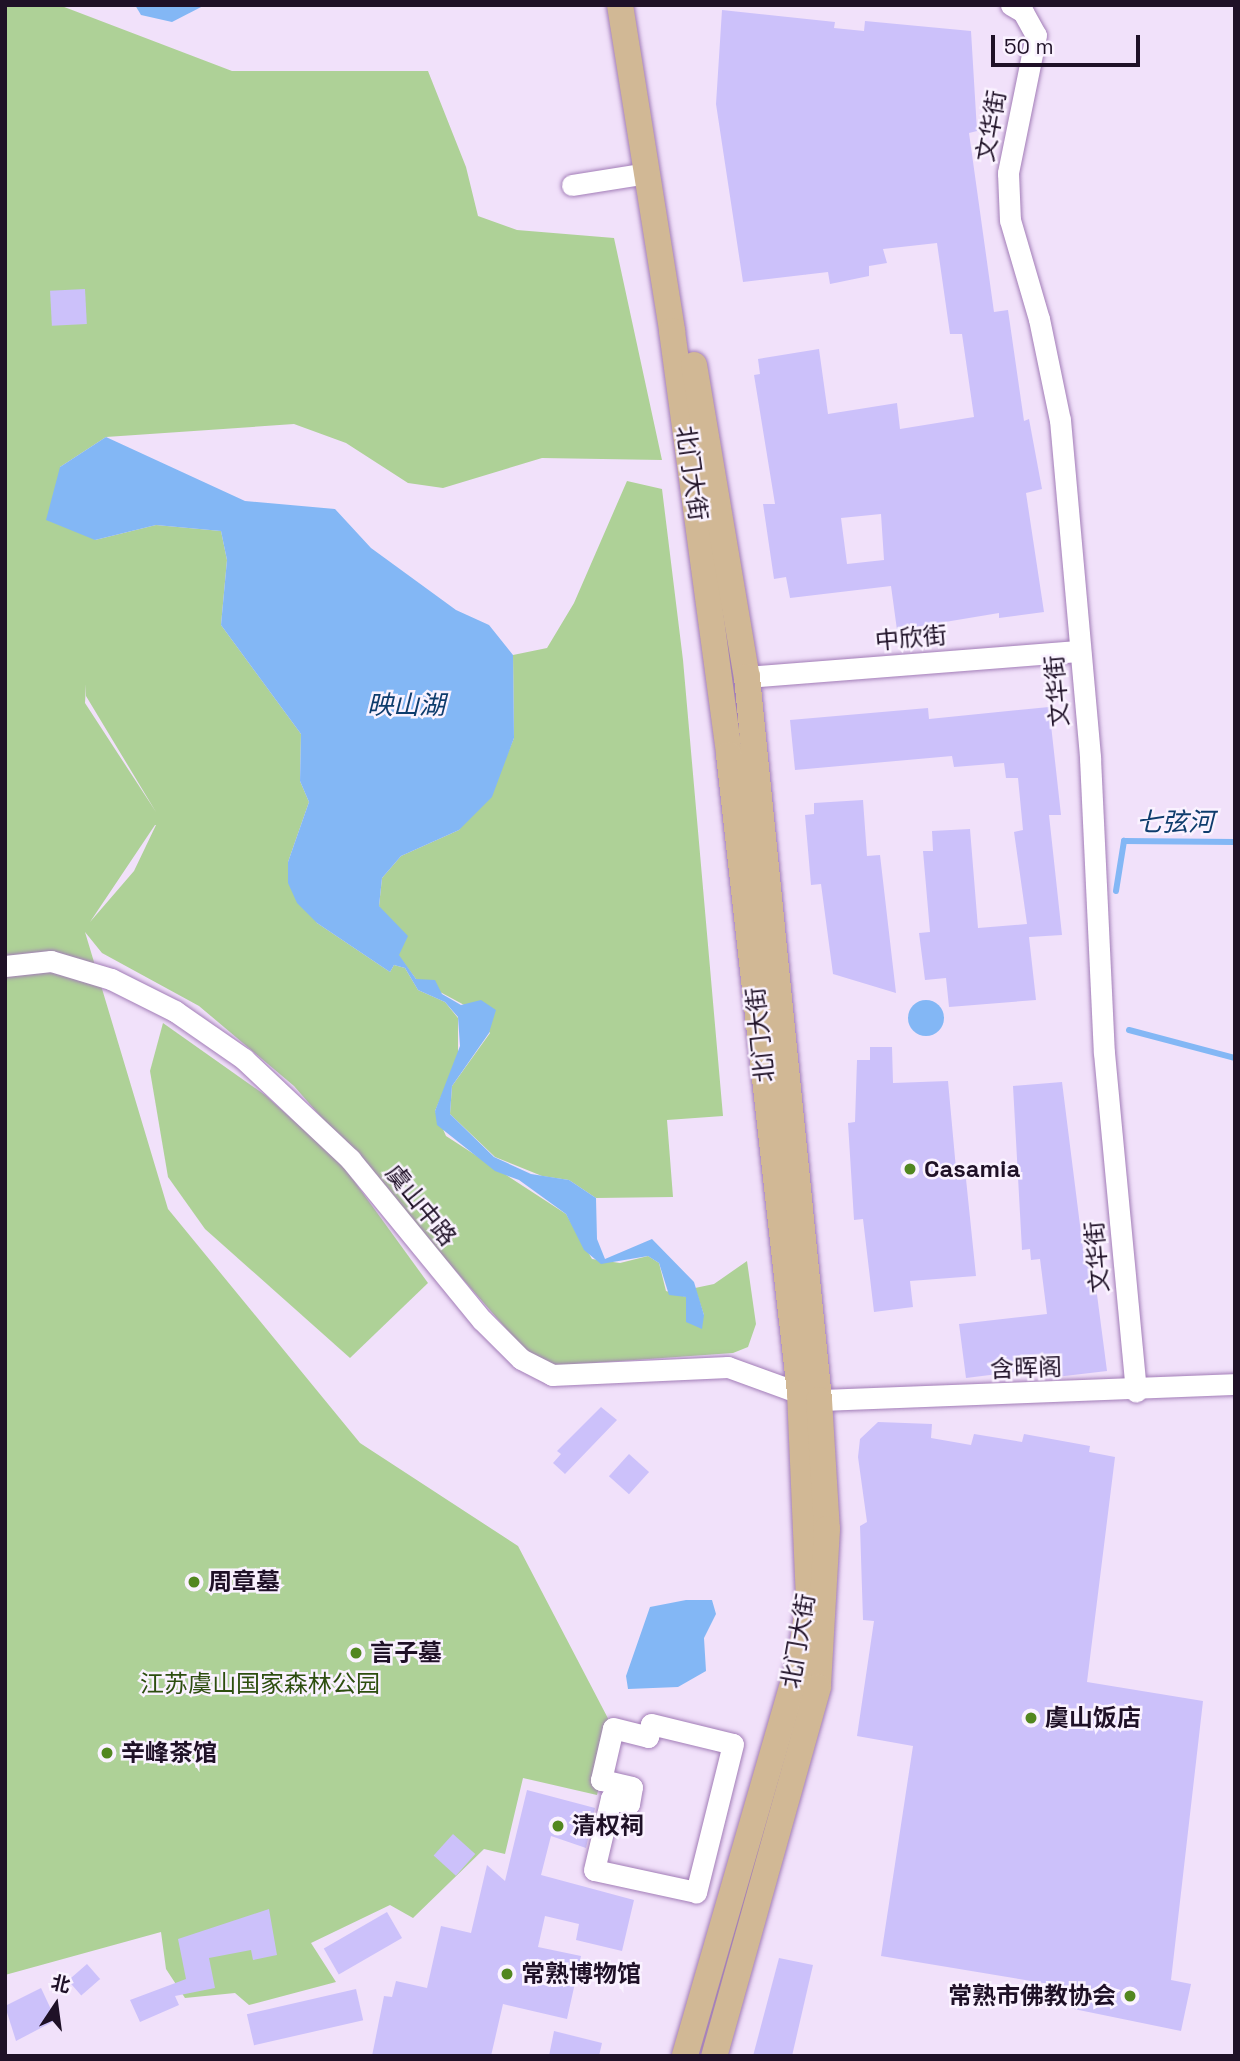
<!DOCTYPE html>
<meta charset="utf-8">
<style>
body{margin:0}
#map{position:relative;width:1240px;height:2061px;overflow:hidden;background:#f1e1fa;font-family:"Space Grotesk","Noto Sans SC",sans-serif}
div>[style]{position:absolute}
.green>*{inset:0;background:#aed197}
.water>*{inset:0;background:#83b7f5}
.round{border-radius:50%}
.stream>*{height:6px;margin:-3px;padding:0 3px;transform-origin:3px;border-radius:3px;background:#83b7f5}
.building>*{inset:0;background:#ccc1fa;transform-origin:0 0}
.roads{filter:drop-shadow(0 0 2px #a27db7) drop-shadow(0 0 2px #a27db7)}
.minor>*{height:21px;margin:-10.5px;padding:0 10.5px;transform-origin:10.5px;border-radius:10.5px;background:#fff}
.major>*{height:26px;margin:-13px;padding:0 13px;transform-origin:13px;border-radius:13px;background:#d1b895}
.dots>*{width:19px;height:19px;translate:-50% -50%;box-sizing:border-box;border:4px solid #faf2ff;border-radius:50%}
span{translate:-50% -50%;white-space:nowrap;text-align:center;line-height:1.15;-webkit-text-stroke:5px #faf2ff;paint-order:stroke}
.street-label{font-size:24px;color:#1f1127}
.poi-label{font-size:24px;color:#1f1127;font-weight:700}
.left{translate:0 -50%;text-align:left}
.right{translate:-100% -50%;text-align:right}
.park-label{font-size:24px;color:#2d4e0f}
.water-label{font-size:26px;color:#0e3c6d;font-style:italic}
.frame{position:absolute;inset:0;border:7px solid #1f1127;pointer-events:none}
.north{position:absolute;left:21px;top:1970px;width:70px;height:70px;-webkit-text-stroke:5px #faf2ff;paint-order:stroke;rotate:13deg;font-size:19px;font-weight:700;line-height:28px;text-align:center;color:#1f1127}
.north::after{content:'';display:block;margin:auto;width:24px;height:32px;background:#1f1127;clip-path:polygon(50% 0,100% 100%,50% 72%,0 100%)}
.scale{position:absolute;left:991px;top:35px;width:149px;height:32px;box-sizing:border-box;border:4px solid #1f1127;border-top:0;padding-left:9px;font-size:21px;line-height:24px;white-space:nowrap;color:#1f1127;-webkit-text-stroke:5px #faf2ff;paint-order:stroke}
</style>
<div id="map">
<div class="green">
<i style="clip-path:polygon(evenodd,5px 5px,59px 5px,232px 71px,428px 71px,466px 167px,478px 216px,517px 230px,614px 238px,662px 460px,542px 458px,443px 488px,408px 483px,346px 443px,294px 424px,106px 437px,60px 467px,95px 540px,156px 525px,221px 531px,227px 560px,221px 625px,301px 734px,300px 781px,309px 802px,288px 862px,317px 923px,390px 972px,394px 965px,405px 968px,418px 990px,445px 1002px,458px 1018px,458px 1057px,435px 1111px,446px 1136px,566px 1214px,592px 1259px,620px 1263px,648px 1256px,659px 1263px,666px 1291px,686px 1297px,686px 1313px,704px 1315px,695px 1288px,714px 1284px,747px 1261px,756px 1324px,748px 1347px,733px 1353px,550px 1366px,524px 1349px,294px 1086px,199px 1006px,102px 953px,85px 932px,168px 1209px,360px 1443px,518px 1546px,613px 1728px,597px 1795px,523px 1778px,505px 1854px,484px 1849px,413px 1918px,390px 1905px,311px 1943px,336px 1982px,249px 2005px,235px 1993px,185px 1998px,166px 1969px,161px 1932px,5px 1975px,5px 5px,86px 684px,86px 696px,156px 812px,85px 703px,86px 684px,5px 5px,156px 825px,134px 871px,90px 922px,155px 825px,156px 825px)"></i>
<i style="clip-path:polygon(627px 481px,662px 489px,683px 660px,723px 1116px,667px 1120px,673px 1197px,596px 1198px,569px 1180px,542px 1176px,495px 1157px,450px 1114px,452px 1086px,490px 1033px,466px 1006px,416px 979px,398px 955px,379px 906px,382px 878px,401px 856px,459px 830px,502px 767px,514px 738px,513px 655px,547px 648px,574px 603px)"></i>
<i style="clip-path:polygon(163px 1023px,265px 1095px,341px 1163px,428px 1283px,350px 1358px,205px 1229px,168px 1177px,150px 1071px)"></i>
</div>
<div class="water">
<i style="clip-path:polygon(135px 5px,205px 5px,172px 22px,141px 15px)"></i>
<i style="clip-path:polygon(106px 437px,245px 501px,335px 509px,371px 548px,456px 610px,489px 625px,513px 655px,514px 738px,492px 797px,459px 830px,401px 856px,382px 878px,379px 906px,408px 936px,399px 955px,416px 979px,435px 980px,442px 994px,461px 1005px,481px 1000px,496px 1010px,489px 1033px,452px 1086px,450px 1114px,494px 1157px,531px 1174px,569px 1180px,596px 1198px,597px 1239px,605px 1259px,652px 1239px,694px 1282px,704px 1315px,702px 1329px,686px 1322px,686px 1297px,669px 1295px,659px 1263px,648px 1256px,601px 1264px,584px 1250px,566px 1214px,519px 1180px,495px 1171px,437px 1125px,435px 1111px,460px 1046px,458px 1017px,445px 1002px,418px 990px,405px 968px,394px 965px,390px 972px,317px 923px,297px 903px,288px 883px,288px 862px,309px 802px,300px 781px,301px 734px,221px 625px,227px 560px,221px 531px,156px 525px,95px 540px,46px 520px,60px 467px)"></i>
<i class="round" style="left:908px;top:1000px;width:36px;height:36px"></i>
<i style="clip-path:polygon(686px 1600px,712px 1600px,716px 1614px,704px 1638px,706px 1671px,678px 1687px,628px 1689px,626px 1676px,650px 1607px)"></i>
</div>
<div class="stream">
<i style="left:1116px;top:891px;width:51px;rotate:-80.9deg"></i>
<i style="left:1124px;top:841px;width:111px;rotate:0.5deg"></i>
<i style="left:1129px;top:1030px;width:110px;rotate:14.8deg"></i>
</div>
<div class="building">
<i style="clip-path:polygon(evenodd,722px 10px,835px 22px,834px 28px,864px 31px,865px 21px,971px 31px,977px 131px,969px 133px,994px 312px,1008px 310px,1024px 421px,1029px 419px,1042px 489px,1026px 493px,1044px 612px,999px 618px,999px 613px,897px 630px,891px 586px,790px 598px,786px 577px,774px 579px,763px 504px,775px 504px,754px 375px,760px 374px,758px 359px,819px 349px,828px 414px,897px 403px,900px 429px,974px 417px,962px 334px,950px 334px,937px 243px,883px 249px,887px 263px,869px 266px,869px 276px,830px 284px,828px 272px,743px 282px,716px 104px,722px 10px,881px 514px,884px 560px,847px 564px,841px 518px,881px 514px)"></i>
<i style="left:85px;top:289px;width:35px;height:35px;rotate:87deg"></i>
<i style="clip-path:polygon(1049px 707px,1061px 815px,1049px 815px,1062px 935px,1029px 937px,1036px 1000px,949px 1007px,946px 978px,925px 980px,919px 933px,930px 932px,923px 851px,933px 851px,932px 831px,970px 829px,978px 928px,1027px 924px,1014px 832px,1023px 830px,1018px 778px,1006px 778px,1004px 763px,954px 767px,952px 756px,795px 770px,790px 720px,928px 708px,929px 719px)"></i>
<i style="clip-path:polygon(863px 800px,867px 856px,880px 855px,896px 993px,833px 974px,821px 884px,811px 885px,805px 815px,814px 814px,814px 803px)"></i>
<i style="clip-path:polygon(870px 1047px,892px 1047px,893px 1083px,948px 1081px,957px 1180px,966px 1179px,976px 1276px,910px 1281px,913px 1307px,874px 1312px,863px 1219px,854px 1220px,848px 1123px,855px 1122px,857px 1060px,870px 1060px)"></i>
<i style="clip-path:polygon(1062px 1082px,1085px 1265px,1093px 1264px,1107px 1371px,1056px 1377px,1055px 1367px,966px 1378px,959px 1324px,1047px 1314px,1040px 1259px,1031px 1260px,1030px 1249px,1022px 1250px,1013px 1086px)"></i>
<i style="clip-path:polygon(601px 1407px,617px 1420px,565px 1474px,553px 1463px,561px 1454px,557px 1451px)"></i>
<i style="clip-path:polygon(878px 1422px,932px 1424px,931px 1438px,971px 1445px,974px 1434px,1022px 1442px,1024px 1434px,1090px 1446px,1089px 1452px,1115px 1457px,1087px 1682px,1203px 1701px,1171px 1980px,1191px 1984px,1181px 2031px,1069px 2008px,1073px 1988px,881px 1956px,913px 1746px,857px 1736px,874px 1621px,863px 1620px,860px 1526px,867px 1522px,858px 1457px,860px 1439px)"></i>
<i style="left:629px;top:1454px;width:27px;height:30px;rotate:42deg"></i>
<i style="clip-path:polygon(527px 1790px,595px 1808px,586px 1848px,551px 1836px,541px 1875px,634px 1900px,622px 1951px,576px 1940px,579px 1924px,545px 1916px,538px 1947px,581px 1956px,567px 2019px,503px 2004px,491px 2056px,372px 2056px,384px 1996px,392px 1997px,396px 1981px,427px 1988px,441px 1926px,471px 1933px,487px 1865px,505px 1881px)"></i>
<i style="left:453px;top:1834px;width:30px;height:29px;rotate:42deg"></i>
<i style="clip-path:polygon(269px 1909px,277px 1955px,253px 1960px,251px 1950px,209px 1958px,215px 1988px,175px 1996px,179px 2005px,140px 2022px,130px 2000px,186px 1979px,178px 1939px)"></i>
<i style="left:387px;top:1912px;width:30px;height:73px;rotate:60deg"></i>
<i style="clip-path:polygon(779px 1958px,813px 1965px,792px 2056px,753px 2056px)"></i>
<i style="left:87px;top:1964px;width:20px;height:25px;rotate:49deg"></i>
<i style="clip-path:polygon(41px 1988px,56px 2020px,16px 2041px,5px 2006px)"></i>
<i style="left:356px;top:1989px;width:32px;height:112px;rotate:77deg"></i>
<i style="clip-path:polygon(554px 2031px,602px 2043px,599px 2056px,549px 2056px)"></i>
</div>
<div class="roads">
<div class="minor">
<i style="left:1011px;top:5px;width:14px;rotate:30deg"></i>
<i style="left:1023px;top:12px;width:26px;rotate:61deg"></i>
<i style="left:1036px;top:35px;width:141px;rotate:101.5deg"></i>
<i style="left:1008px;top:173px;width:47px;rotate:87.6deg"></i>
<i style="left:1010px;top:220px;width:103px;rotate:73.7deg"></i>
<i style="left:1039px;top:319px;width:103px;rotate:78.3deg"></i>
<i style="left:1060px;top:420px;width:339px;rotate:84.9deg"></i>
<i style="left:1090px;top:758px;width:295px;rotate:87.3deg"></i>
<i style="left:1104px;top:1053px;width:340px;rotate:84.6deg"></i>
<i style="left:572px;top:185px;width:76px;rotate:-9.1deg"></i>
<i style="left:747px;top:677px;width:334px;rotate:-4.5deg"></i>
<i style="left:5px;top:966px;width:46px;rotate:-6.2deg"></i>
<i style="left:51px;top:961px;width:63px;rotate:16.7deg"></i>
<i style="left:111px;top:979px;width:72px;rotate:26.6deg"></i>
<i style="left:175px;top:1011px;width:84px;rotate:34.8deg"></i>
<i style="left:244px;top:1059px;width:146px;rotate:43.3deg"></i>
<i style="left:350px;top:1159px;width:208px;rotate:50.7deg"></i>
<i style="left:482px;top:1320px;width:55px;rotate:45deg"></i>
<i style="left:521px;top:1359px;width:35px;rotate:27deg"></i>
<i style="left:552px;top:1375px;width:176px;rotate:-2.6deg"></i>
<i style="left:728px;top:1367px;width:97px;rotate:19.9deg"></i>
<i style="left:819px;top:1400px;width:416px;rotate:-2.2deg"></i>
<i style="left:651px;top:1724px;width:84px;rotate:13.7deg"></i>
<i style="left:733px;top:1744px;width:153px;rotate:104deg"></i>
<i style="left:696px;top:1892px;width:104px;rotate:-167.8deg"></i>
<i style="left:594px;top:1870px;width:74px;rotate:-76.7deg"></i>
<i style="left:611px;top:1798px;width:19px;rotate:18deg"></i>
<i style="left:629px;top:1804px;width:17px;rotate:-80deg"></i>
<i style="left:632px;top:1787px;width:32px;rotate:-167deg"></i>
<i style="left:601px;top:1780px;width:53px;rotate:-77deg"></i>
<i style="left:613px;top:1728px;width:36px;rotate:14deg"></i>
<i style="left:648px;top:1737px;width:13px;rotate:-77deg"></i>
</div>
<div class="major">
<i style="left:620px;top:5px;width:330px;rotate:80.9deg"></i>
<i style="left:672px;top:331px;width:428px;rotate:82.3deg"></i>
<i style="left:729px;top:755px;width:642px;rotate:83.65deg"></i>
<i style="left:800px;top:1393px;width:208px;rotate:87.5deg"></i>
<i style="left:809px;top:1601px;width:56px;rotate:98.3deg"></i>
<i style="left:801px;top:1656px;width:416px;rotate:106.2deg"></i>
<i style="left:694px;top:365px;width:316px;rotate:80.4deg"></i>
<i style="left:747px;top:677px;width:727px;rotate:84.31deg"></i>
<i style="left:819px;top:1400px;width:129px;rotate:86.5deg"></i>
<i style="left:827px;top:1529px;width:158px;rotate:93.3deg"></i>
<i style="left:818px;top:1687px;width:383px;rotate:105.7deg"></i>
</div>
</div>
<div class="dots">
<i style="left:910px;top:1169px;background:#528720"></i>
<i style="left:194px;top:1582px;background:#528720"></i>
<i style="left:356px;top:1653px;background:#528720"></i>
<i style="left:1031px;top:1718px;background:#528720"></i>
<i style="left:107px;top:1753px;background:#528720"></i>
<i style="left:558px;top:1826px;background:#528720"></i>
<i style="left:507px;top:1974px;background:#528720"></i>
<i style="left:1130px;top:1996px;background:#528720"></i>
</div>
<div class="street-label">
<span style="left:991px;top:126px;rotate:-80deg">文华街</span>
<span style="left:692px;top:473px;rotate:82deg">北门大街</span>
<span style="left:911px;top:638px;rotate:-5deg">中欣街</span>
<span style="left:1057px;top:691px;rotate:-95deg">文华街</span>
<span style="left:760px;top:1035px;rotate:-96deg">北门大街</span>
<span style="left:421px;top:1205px;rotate:51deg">虞山中路</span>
<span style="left:1097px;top:1257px;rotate:-95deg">文华街</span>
<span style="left:1026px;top:1368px;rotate:-2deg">含晖阁</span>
<span style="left:798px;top:1641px;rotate:-80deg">北门大街</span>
</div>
<div class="poi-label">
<span class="left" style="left:924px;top:1169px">Casamia</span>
<span class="left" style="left:208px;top:1582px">周章墓</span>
<span class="left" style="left:370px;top:1653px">言子墓</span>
<span class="left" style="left:1045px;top:1718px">虞山饭店</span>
<span class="left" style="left:121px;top:1753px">辛峰茶馆</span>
<span class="left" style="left:572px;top:1826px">清权祠</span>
<span class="left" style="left:521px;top:1974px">常熟博物馆</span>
<span class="right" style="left:1116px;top:1996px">常熟市佛教协会</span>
</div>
<div class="park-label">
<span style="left:260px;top:1684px">江苏虞山国家森林公园</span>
</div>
<div class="water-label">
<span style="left:406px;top:706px">映山湖</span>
<span style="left:1175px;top:823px">七弦河</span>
</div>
<div class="frame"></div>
<div class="north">北</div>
<div class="scale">50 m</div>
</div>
